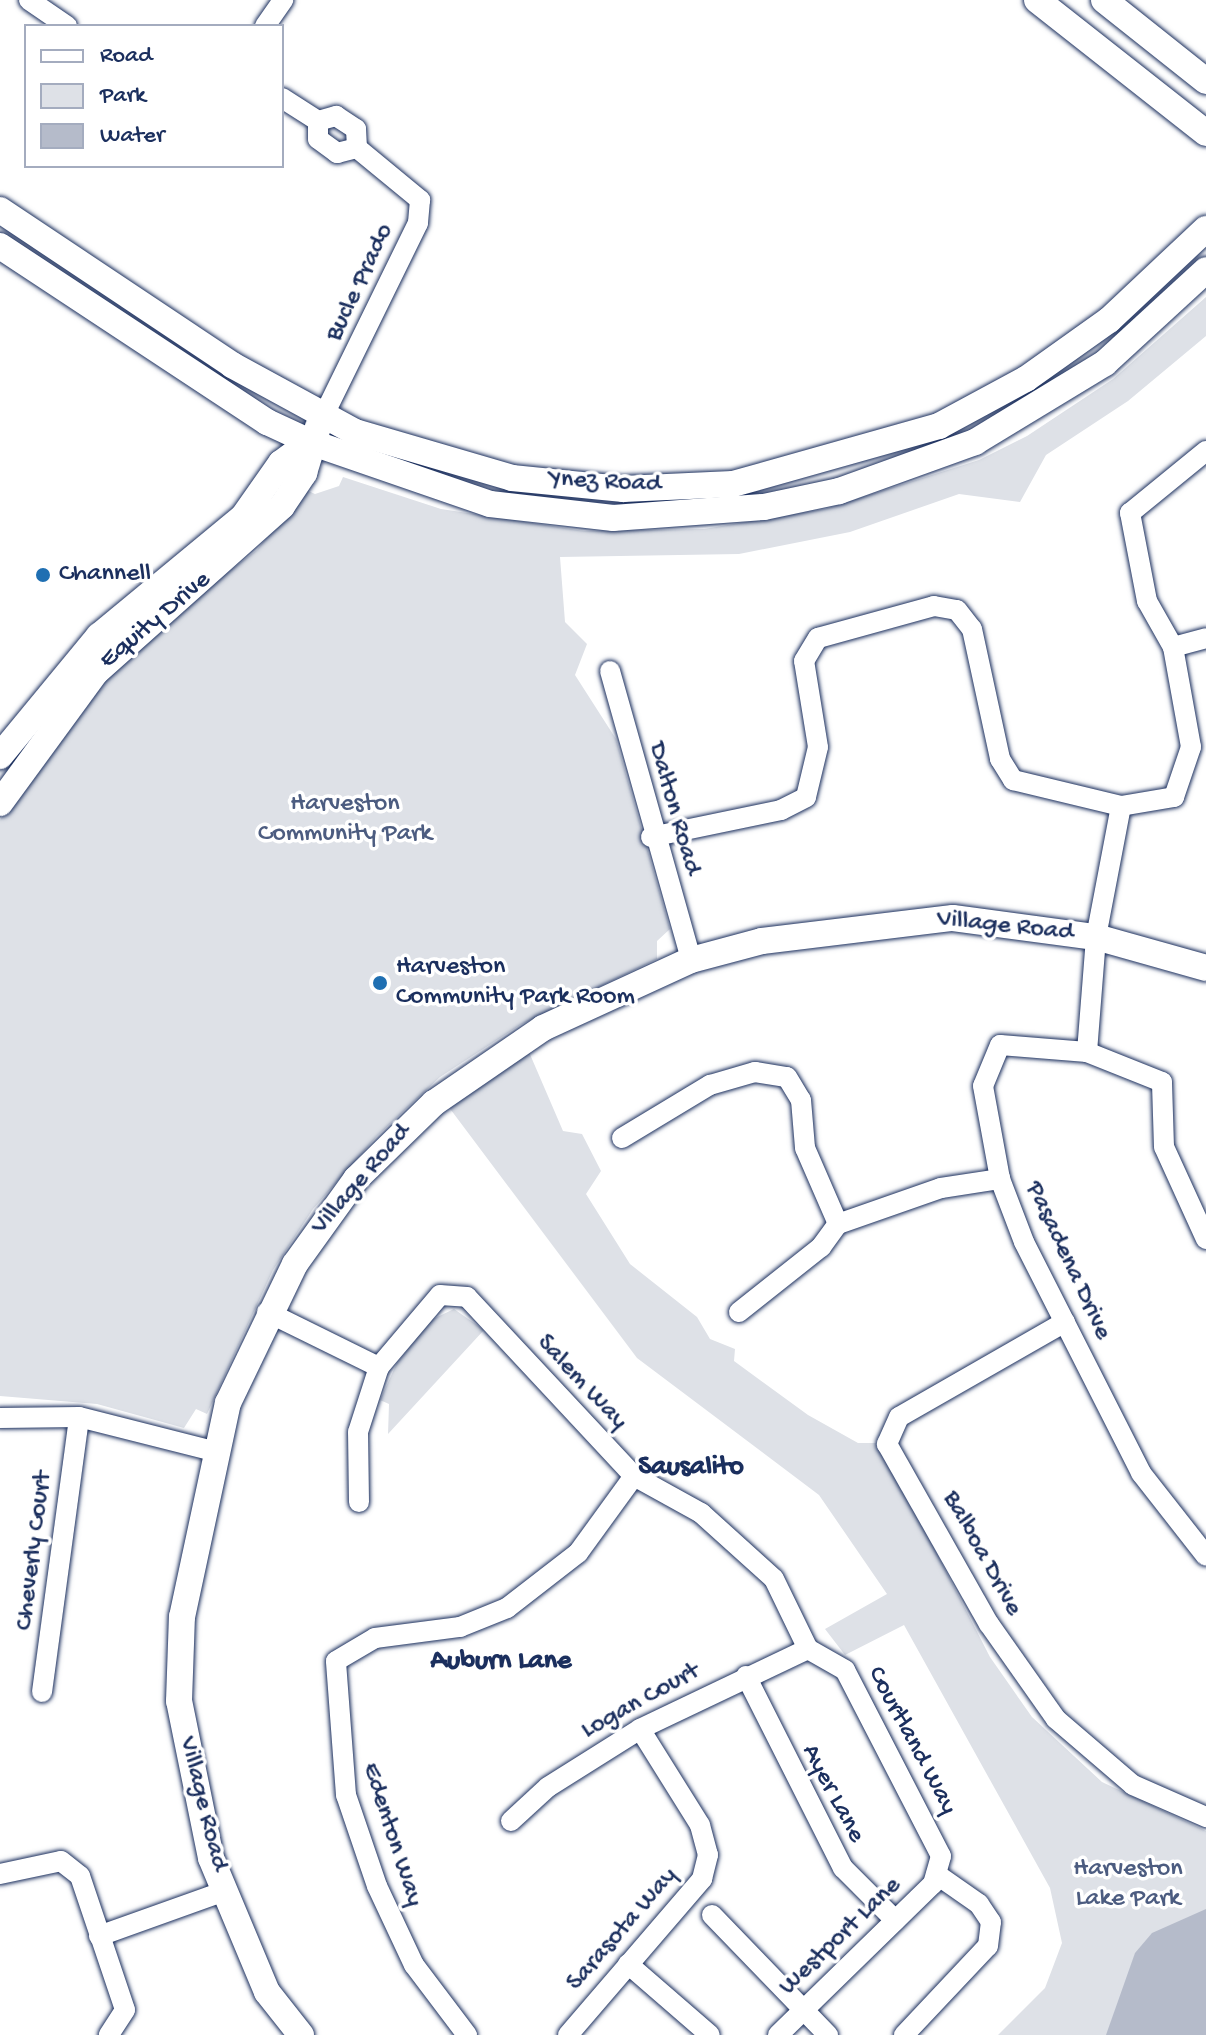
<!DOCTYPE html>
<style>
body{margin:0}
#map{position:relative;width:1206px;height:2035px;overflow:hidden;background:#fff;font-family:"Gochi Hand",sans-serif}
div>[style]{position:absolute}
.green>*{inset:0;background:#dee1e7}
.water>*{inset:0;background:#b5bbca}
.roads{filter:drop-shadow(0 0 2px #1b2f5e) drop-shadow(0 0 2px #1b2f5e)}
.street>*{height:20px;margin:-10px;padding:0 10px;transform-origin:10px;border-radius:10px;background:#fff}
.secondary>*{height:26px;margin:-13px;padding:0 13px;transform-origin:13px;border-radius:13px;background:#fff}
.dots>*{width:22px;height:22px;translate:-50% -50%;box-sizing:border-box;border:4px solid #fff;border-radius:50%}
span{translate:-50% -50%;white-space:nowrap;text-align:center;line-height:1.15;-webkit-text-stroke:7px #fff;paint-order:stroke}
.street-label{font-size:26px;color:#1b2f5e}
.poi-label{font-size:26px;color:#1b2f5e}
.left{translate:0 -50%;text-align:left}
.park-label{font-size:26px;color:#4c5c80}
.neighbourhood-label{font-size:28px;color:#1b2f5e;font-weight:700}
.legend{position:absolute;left:24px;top:24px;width:260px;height:144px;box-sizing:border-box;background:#fff;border:2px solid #a4acbf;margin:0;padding:10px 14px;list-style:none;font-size:24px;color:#1b2f5e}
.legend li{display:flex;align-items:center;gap:16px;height:40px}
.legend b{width:40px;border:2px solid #a4acbf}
</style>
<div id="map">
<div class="green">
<i style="clip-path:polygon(1206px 297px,1206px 336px,1128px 401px,1046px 455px,1020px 502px,959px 494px,850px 532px,739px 554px,560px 557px,565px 622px,587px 644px,575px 675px,616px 739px,670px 929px,657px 941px,657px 959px,520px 1025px,440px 1077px,377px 1136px,313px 1209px,273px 1270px,207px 1414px,196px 1409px,184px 1428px,97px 1404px,0 1396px,0 820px,70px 712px,170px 617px,257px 550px,304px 489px,315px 494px,339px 486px,343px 477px,441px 509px,584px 531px,704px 529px,825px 509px,979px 460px,1027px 436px,1113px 379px)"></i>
<i style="clip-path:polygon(529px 1052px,563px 1131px,582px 1134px,601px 1171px,586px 1194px,630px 1264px,697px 1317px,710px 1339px,735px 1349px,734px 1361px,808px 1415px,858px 1443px,880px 1443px,990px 1657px,1032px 1717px,1102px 1782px,1206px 1831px,1206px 2035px,998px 2035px,1045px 1988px,1062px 1943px,1050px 1888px,904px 1625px,845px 1655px,825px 1629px,887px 1594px,819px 1495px,637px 1358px,448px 1106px)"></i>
<i style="clip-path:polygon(454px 1309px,484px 1330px,388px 1434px,389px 1404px,380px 1400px,397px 1363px,431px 1320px)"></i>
</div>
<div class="water">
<i style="clip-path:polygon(1206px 1909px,1206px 2035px,1106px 2035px,1135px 1953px,1152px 1933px)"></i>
</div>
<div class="roads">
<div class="street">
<i style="left:29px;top:0;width:46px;rotate:34.4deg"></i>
<i style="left:265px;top:26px;width:32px;rotate:-55deg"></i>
<i style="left:282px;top:98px;width:43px;rotate:32.6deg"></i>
<i style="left:318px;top:121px;width:18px;rotate:90deg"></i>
<i style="left:318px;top:139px;width:24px;rotate:36deg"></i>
<i style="left:337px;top:153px;width:21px;rotate:-14deg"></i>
<i style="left:357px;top:148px;width:82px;rotate:39.5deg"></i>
<i style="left:420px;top:200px;width:23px;rotate:95deg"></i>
<i style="left:418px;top:223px;width:216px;rotate:116.1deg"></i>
<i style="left:318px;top:121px;width:19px;rotate:-16deg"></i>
<i style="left:336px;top:116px;width:24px;rotate:33deg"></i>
<i style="left:356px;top:129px;width:19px;rotate:87deg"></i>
<i style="left:1173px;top:647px;width:34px;rotate:-15deg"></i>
<i style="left:610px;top:671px;width:300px;rotate:74.3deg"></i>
<i style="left:651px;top:837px;width:133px;rotate:-11.7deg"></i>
<i style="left:781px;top:810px;width:28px;rotate:-27deg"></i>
<i style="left:806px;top:797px;width:51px;rotate:-76.5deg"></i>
<i style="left:818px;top:747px;width:87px;rotate:-99.2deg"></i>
<i style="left:804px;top:661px;width:27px;rotate:-59deg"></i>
<i style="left:818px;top:638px;width:120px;rotate:-15.4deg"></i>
<i style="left:934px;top:606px;width:23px;rotate:10deg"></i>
<i style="left:957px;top:610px;width:24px;rotate:52deg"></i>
<i style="left:972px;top:629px;width:133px;rotate:77.8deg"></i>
<i style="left:1000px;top:759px;width:25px;rotate:58deg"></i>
<i style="left:1013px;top:780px;width:111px;rotate:13.5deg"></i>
<i style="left:1121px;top:806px;width:54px;rotate:-9.6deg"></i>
<i style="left:1174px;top:797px;width:53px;rotate:-71.2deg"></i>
<i style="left:1191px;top:747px;width:102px;rotate:-100.2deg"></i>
<i style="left:1173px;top:647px;width:53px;rotate:-119.5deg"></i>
<i style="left:1147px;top:601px;width:90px;rotate:-100.9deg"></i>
<i style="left:1130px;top:513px;width:98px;rotate:-39.2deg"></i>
<i style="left:1087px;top:1052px;width:115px;rotate:-85.5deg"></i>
<i style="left:1096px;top:937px;width:133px;rotate:-79.2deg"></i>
<i style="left:622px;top:1138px;width:103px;rotate:-31.1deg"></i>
<i style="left:710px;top:1085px;width:47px;rotate:-16.1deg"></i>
<i style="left:755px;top:1072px;width:32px;rotate:9deg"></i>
<i style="left:787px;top:1077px;width:27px;rotate:59deg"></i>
<i style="left:801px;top:1100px;width:48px;rotate:85.2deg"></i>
<i style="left:805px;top:1148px;width:83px;rotate:66.5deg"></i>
<i style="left:1206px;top:1239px;width:101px;rotate:-114.5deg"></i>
<i style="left:1164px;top:1147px;width:65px;rotate:-91.8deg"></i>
<i style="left:1162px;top:1082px;width:81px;rotate:-158.2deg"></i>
<i style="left:1087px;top:1052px;width:87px;rotate:-175.4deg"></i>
<i style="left:1000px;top:1045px;width:44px;rotate:112.5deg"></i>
<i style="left:983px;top:1086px;width:95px;rotate:79.6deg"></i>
<i style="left:1000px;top:1179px;width:67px;rotate:69.1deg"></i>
<i style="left:1024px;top:1242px;width:259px;rotate:63.1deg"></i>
<i style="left:1141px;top:1473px;width:105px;rotate:51.9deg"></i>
<i style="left:267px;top:1312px;width:125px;rotate:26.2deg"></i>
<i style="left:739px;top:1312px;width:105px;rotate:-38.4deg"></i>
<i style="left:821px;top:1247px;width:29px;rotate:-54deg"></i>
<i style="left:838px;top:1224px;width:109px;rotate:-19.3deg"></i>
<i style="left:941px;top:1188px;width:60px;rotate:-8.7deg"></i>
<i style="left:1065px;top:1322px;width:191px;rotate:150.2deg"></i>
<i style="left:899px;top:1417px;width:30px;rotate:114deg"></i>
<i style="left:887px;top:1444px;width:207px;rotate:60.5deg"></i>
<i style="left:989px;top:1624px;width:116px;rotate:54.8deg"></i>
<i style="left:1056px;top:1719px;width:101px;rotate:40.6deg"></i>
<i style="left:1133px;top:1785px;width:80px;rotate:23.7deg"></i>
<i style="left:0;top:1418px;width:79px;rotate:-0.7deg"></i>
<i style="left:79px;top:1417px;width:138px;rotate:14.2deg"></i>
<i style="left:359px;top:1502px;width:70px;rotate:-90.8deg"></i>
<i style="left:358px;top:1432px;width:68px;rotate:-72.1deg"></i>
<i style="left:379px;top:1367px;width:94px;rotate:-49.7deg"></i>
<i style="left:440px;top:1295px;width:27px;rotate:4deg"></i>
<i style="left:467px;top:1297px;width:245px;rotate:47deg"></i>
<i style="left:634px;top:1476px;width:77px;rotate:28.9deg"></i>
<i style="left:701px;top:1513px;width:98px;rotate:42.1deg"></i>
<i style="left:774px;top:1579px;width:78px;rotate:64.1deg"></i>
<i style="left:746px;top:1676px;width:215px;rotate:63.2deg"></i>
<i style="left:843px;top:1868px;width:74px;rotate:45deg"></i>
<i style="left:42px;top:1692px;width:277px;rotate:-82.3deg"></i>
<i style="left:511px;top:1821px;width:50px;rotate:-42.6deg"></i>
<i style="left:548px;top:1787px;width:109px;rotate:-32.2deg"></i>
<i style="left:640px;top:1729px;width:186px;rotate:-25.5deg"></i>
<i style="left:0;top:1874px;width:62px;rotate:-12deg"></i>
<i style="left:61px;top:1861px;width:24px;rotate:38deg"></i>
<i style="left:80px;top:1876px;width:141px;rotate:71.4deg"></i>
<i style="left:125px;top:2010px;width:30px;rotate:123deg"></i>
<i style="left:712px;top:1915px;width:167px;rotate:46deg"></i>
<i style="left:99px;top:1936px;width:134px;rotate:-19.7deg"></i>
<i style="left:628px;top:1964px;width:108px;rotate:40.9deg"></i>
<i style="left:467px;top:2035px;width:88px;rotate:-127.1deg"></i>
<i style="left:414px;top:1965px;width:87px;rotate:-115.1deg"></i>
<i style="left:377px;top:1886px;width:96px;rotate:-108.8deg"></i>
<i style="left:346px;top:1795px;width:134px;rotate:-94.3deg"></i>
<i style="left:336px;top:1661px;width:45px;rotate:-30.5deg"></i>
<i style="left:375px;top:1638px;width:86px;rotate:-7.4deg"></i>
<i style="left:460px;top:1627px;width:51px;rotate:-22deg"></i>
<i style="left:507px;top:1608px;width:90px;rotate:-37.8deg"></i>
<i style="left:578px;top:1553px;width:95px;rotate:-54deg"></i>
<i style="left:568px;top:2035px;width:206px;rotate:-49.3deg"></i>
<i style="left:702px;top:1879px;width:25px;rotate:-76deg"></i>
<i style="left:708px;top:1855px;width:31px;rotate:-105deg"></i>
<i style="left:700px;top:1825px;width:113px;rotate:-122deg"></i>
<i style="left:778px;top:2035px;width:216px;rotate:-44.3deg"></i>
<i style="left:933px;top:1884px;width:29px;rotate:-74deg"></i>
<i style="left:941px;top:1856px;width:209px;rotate:-117.3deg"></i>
<i style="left:845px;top:1670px;width:43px;rotate:-150.4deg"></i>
<i style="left:904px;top:2035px;width:122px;rotate:-46.7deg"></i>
<i style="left:988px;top:1946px;width:24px;rotate:-83deg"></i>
<i style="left:991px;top:1922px;width:22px;rotate:-124deg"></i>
<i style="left:979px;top:1904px;width:52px;rotate:-145.1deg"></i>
</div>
<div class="secondary">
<i style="left:1037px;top:0;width:215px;rotate:38.2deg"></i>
<i style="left:1104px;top:0;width:130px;rotate:38.5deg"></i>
<i style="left:0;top:210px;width:279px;rotate:33.7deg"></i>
<i style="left:232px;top:365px;width:140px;rotate:28.6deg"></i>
<i style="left:355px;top:432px;width:164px;rotate:16.3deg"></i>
<i style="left:512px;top:478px;width:112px;rotate:5.7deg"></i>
<i style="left:623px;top:489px;width:110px;rotate:-2.6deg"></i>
<i style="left:733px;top:484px;width:214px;rotate:-15.7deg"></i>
<i style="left:939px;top:426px;width:99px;rotate:-28.4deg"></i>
<i style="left:1026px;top:379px;width:102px;rotate:-35.4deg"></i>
<i style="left:1109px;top:320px;width:133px;rotate:-43.2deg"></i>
<i style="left:0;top:246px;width:320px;rotate:33.4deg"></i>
<i style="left:267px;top:422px;width:47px;rotate:24.9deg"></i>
<i style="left:310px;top:442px;width:190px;rotate:19deg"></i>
<i style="left:490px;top:504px;width:124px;rotate:6.5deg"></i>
<i style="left:613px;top:518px;width:151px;rotate:-4.2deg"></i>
<i style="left:764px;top:507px;width:77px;rotate:-12deg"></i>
<i style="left:839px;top:491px;width:145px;rotate:-19.8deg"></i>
<i style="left:975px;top:442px;width:152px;rotate:-31.3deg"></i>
<i style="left:1105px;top:363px;width:137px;rotate:-42.6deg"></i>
<i style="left:0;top:756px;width:156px;rotate:-50.5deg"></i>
<i style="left:99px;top:636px;width:187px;rotate:-39.6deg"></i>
<i style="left:243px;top:517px;width:66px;rotate:-54.9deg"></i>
<i style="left:281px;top:463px;width:36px;rotate:-36deg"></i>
<i style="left:0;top:803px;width:162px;rotate:-53.8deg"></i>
<i style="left:96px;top:672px;width:249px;rotate:-41.7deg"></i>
<i style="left:282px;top:506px;width:40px;rotate:-56deg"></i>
<i style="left:304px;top:473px;width:48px;rotate:-73.1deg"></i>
<i style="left:301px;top:2035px;width:55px;rotate:-128.3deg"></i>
<i style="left:267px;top:1992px;width:145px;rotate:-112.7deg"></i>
<i style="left:211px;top:1858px;width:160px;rotate:-101.5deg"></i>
<i style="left:179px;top:1701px;width:84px;rotate:-88deg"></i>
<i style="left:182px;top:1617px;width:219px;rotate:-77.9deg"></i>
<i style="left:228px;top:1403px;width:154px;rotate:-64.3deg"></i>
<i style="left:295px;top:1264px;width:105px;rotate:-54.3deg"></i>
<i style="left:356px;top:1179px;width:109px;rotate:-44.3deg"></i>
<i style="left:434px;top:1103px;width:132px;rotate:-34.5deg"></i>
<i style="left:543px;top:1028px;width:163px;rotate:-24.7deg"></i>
<i style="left:691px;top:960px;width:73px;rotate:-15deg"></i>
<i style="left:762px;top:941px;width:192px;rotate:-6.9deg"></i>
<i style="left:953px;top:918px;width:144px;rotate:7.6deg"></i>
<i style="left:1096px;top:937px;width:114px;rotate:15.7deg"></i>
</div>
</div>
<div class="dots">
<i style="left:43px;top:575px;background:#1f6fb2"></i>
<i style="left:380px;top:983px;background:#1f6fb2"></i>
</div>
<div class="street-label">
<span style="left:361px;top:283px;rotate:-65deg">Bucle Prado</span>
<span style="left:605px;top:483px;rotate:3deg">Ynez Road</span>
<span style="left:156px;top:621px;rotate:-40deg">Equity Drive</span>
<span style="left:673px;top:809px;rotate:74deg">Dalton Road</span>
<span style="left:1005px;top:927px;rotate:6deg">Village Road</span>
<span style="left:362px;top:1180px;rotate:-49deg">Village Road</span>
<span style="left:1067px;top:1261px;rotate:65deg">Pasadena Drive</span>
<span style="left:581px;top:1383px;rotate:47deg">Salem Way</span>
<span style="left:35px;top:1551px;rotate:-83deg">Cheverly Court</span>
<span style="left:981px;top:1554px;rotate:61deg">Balboa Drive</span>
<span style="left:641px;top:1702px;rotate:-29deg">Logan Court</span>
<span style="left:911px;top:1741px;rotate:62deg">Courtland Way</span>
<span style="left:832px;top:1794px;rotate:62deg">Ayer Lane</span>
<span style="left:202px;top:1804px;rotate:76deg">Village Road</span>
<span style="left:391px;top:1835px;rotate:72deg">Edenton Way</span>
<span style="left:623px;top:1930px;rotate:-49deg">Sarasota Way</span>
<span style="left:841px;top:1937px;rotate:-44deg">Westport Lane</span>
</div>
<div class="poi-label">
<span class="left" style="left:59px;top:575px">Channell</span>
<span class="left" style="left:396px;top:983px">Harveston<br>Community Park Room</span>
</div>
<div class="park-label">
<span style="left:345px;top:820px">Harveston<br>Community Park</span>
<span style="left:1128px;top:1885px">Harveston<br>Lake Park</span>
</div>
<div class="neighbourhood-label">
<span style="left:691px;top:1468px">Sausalito</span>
<span style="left:501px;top:1662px">Auburn Lane</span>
</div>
<ul class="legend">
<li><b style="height:10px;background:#fff"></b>Road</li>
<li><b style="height:22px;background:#dee1e7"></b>Park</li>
<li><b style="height:22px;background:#b5bbca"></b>Water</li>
</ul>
</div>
